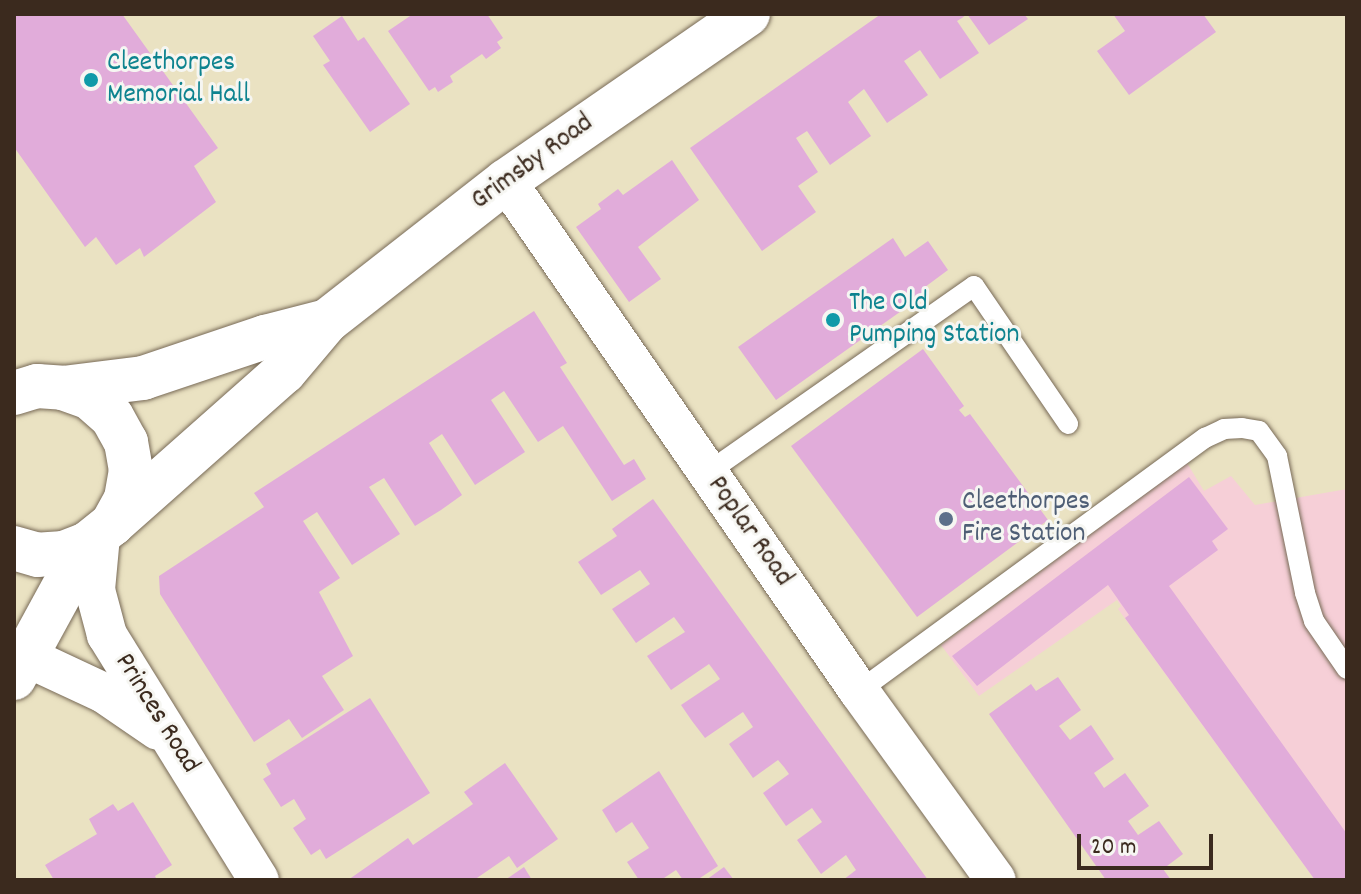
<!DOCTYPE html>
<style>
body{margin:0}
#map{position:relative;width:1361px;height:894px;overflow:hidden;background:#eae2c2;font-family:Dekko,sans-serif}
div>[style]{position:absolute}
.built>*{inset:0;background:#f6cfd7}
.building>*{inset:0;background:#e1acda}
.roads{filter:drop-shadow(0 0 2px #786a57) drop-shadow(0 0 2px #786a57)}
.lane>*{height:20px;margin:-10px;padding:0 10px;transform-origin:10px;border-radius:10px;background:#fff}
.street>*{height:40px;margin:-20px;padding:0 20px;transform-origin:20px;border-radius:20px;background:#fff}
.primary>*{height:44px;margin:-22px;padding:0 22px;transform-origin:22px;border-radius:22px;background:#fff}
.dots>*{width:22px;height:22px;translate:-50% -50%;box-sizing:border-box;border:4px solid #f6f6f2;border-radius:50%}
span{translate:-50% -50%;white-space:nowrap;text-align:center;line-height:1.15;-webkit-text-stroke:6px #f6f6f2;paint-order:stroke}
.culture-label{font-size:28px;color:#0d838f}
.left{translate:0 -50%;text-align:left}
.street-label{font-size:28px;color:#3b2a1e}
.service-label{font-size:28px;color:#4e5e75}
.frame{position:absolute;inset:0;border:16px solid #3b2a1e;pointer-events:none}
.scale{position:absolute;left:1077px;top:834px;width:136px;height:36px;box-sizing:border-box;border:4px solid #3b2a1e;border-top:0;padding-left:10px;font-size:24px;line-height:28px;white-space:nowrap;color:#3b2a1e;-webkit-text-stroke:6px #f6f6f2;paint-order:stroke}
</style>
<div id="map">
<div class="built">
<i style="clip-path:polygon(1187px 463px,1204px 491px,1231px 476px,1255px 505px,1347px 489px,1347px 880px,1315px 880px,1118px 609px,1121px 606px,1117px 600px,979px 696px,941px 645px)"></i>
</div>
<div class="building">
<i style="clip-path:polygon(14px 14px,122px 14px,218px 148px,194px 166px,216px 202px,144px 257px,140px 248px,116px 265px,96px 237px,85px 247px,14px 147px)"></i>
<i style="clip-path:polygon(413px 14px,487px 14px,503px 38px,497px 42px,501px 48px,486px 59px,482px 54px,450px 76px,453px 82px,438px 92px,435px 87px,429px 91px,388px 31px)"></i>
<i style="clip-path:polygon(881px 14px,1024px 14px,1028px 19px,989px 45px,967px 14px,962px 18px,957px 21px,979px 53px,940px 79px,920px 50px,904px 61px,928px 95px,887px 123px,864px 89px,848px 102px,871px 136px,830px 165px,807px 131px,796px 138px,818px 172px,798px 186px,816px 212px,762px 251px,690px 148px)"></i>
<i style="clip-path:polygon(1113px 14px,1203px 14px,1216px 32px,1129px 95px,1097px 51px,1125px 31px)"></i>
<i style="clip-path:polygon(342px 16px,358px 41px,364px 37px,410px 104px,370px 132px,323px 65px,330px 61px,313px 36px)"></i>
<i style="clip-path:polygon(672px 160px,699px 200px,638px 247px,661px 279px,629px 302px,576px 227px,601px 209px,598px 204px,618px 189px,623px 195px)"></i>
<i style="clip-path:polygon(893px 238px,905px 257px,928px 241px,948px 270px,925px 287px,928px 292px,776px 400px,738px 347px)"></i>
<i style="clip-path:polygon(534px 311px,567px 363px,560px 367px,624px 465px,634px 459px,646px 479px,612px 501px,563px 426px,538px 442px,504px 391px,491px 400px,525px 452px,475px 485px,442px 434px,429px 443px,462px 495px,441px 510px,415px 526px,384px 478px,369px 487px,400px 534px,352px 565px,317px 512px,303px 521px,340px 578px,319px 592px,353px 656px,322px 676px,344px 710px,302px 738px,289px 719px,254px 742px,160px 594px,159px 576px,264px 507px,254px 493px)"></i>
<i style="clip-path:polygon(923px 349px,964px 406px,959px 410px,965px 417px,970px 414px,1048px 520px,917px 617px,791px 446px)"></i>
<i style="clip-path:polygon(1189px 477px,1228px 529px,1212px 541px,1218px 550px,1169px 586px,1347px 834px,1347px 880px,1315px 880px,1125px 618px,1129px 615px,1108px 585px,977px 686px,952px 656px)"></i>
<i style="clip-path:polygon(653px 499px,773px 665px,928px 880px,843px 880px,856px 870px,846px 855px,821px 874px,797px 840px,822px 822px,812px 808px,786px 826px,763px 793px,789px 774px,784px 767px,778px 760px,753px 778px,729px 744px,753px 727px,743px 712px,705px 738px,692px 721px,681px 705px,720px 679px,715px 672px,709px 664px,671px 690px,647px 656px,685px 632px,674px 617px,636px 643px,612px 609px,650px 584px,640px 570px,601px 595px,578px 562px,617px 536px,612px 529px)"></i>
<i style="clip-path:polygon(1058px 677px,1081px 710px,1059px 726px,1070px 740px,1091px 725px,1114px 759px,1094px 773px,1104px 788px,1125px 773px,1149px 806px,1128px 821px,1138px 835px,1159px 821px,1183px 854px,1163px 869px,1171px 880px,1106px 880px,989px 714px,1031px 684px,1036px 691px)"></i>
<i style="clip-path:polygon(370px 698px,430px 793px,326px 859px,320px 849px,311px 855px,293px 828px,306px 819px,294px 799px,281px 807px,263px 779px,271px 774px,266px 764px)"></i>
<i style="clip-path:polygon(505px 763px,558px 839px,517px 868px,509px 856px,474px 880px,348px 880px,408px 838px,413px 845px,473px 804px,464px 792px)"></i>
<i style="clip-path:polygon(659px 771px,718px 866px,697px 880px,683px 880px,676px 870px,661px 880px,639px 880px,627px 862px,649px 848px,632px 822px,616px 833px,602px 810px)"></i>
<i style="clip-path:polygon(133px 802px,172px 865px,155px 876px,157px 880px,54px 880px,45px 865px,97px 834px,89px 819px,113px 804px,118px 811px)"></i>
<i style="clip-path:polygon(524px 867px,532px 880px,505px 880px)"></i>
<i style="clip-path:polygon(724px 867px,734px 880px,706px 880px)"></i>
</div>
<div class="roads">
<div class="lane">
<i style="left:707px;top:473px;width:326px;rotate:-35deg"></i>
<i style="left:974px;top:286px;width:167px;rotate:55.7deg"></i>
<i style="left:859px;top:691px;width:429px;rotate:-36.2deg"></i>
<i style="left:1205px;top:438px;width:21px;rotate:-25deg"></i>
<i style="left:1224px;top:429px;width:18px;rotate:-3deg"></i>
<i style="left:1242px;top:428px;width:17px;rotate:10deg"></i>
<i style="left:1259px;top:431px;width:31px;rotate:54deg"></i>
<i style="left:1277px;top:456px;width:140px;rotate:78.4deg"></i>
<i style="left:1305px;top:593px;width:29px;rotate:72deg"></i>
<i style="left:1314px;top:621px;width:58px;rotate:55.5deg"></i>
</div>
<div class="street">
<i style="left:506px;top:181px;width:620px;rotate:55.31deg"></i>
<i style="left:859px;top:691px;width:233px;rotate:54.1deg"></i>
<i style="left:100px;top:536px;width:54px;rotate:95.3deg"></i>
<i style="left:95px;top:590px;width:47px;rotate:75.1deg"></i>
<i style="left:107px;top:635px;width:288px;rotate:58.2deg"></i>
<i style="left:14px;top:651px;width:99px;rotate:25deg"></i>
<i style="left:104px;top:693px;width:65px;rotate:34.4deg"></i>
</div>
<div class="primary">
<i style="left:63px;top:388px;width:81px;rotate:-7.1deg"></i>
<i style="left:143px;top:378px;width:129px;rotate:-18.6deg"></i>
<i style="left:265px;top:337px;width:64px;rotate:-14.5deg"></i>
<i style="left:14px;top:393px;width:24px;rotate:-17deg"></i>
<i style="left:37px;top:386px;width:26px;rotate:4deg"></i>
<i style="left:63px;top:388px;width:29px;rotate:20deg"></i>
<i style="left:90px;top:398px;width:29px;rotate:41deg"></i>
<i style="left:112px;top:417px;width:29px;rotate:61deg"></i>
<i style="left:126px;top:442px;width:28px;rotate:80deg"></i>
<i style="left:131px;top:470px;width:29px;rotate:100deg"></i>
<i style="left:126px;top:499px;width:29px;rotate:119deg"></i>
<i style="left:112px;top:524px;width:32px;rotate:141deg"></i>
<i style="left:87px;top:544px;width:25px;rotate:159deg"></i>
<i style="left:64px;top:553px;width:26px;rotate:176deg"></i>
<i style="left:38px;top:555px;width:25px;rotate:-164deg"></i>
<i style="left:112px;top:524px;width:230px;rotate:-41.5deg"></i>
<i style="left:284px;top:372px;width:67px;rotate:-49.9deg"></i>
<i style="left:327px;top:321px;width:227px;rotate:-38deg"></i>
<i style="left:506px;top:181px;width:294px;rotate:-34.6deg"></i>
<i style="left:14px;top:678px;width:153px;rotate:-61.4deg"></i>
</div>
</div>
<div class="dots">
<i style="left:91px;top:80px;background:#0f9aa8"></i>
<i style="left:833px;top:320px;background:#0f9aa8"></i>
<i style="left:946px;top:519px;background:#5c6f8a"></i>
</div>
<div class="culture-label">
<span class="left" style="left:107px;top:80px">Cleethorpes<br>Memorial Hall</span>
<span class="left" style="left:849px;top:320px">The Old<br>Pumping Station</span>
</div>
<div class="street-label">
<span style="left:533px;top:163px;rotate:-36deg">Grimsby Road</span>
<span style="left:749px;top:532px;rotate:55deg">Poplar Road</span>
<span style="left:156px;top:714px;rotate:58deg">Princes Road</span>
</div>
<div class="service-label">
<span class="left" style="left:962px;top:519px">Cleethorpes<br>Fire Station</span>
</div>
<div class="frame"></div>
<div class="scale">20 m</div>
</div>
